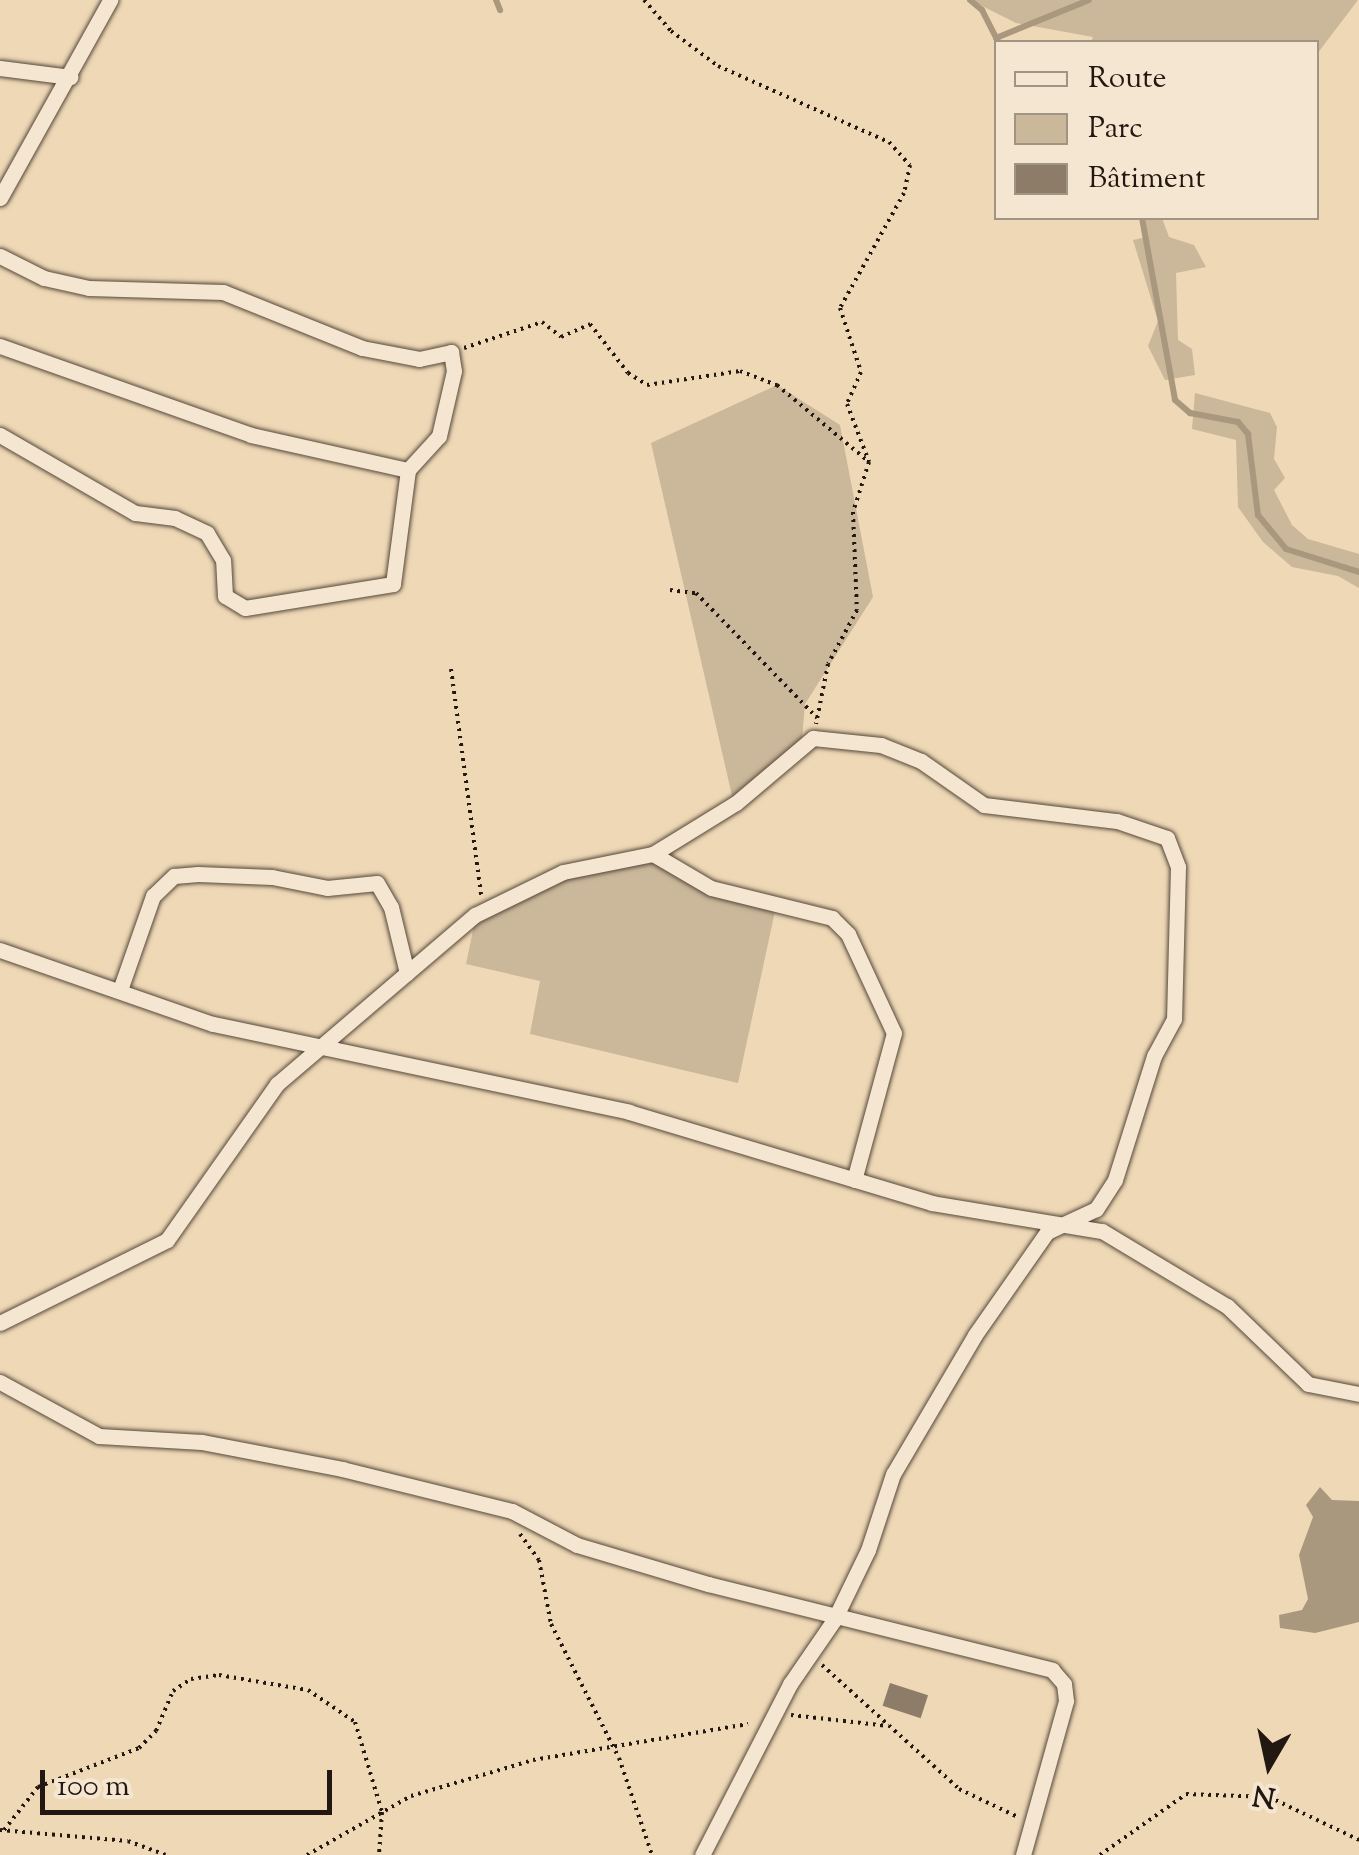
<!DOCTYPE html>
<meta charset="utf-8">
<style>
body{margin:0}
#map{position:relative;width:1359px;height:1855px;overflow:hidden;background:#eed8b6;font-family:"Sorts Mill Goudy",serif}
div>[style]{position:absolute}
.green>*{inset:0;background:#cbb79a}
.water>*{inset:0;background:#a9977e}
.stream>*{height:6px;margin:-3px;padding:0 3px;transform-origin:3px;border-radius:3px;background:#a9977e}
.building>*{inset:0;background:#8d7c67;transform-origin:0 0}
.path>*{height:4px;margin-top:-2px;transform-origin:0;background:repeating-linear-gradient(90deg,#231811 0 2.5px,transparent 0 7.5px)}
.roads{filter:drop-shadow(0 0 2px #56483a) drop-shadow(0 0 2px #56483a)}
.minor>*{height:15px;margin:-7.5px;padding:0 7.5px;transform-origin:7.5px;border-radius:7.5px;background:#f4e6d0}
span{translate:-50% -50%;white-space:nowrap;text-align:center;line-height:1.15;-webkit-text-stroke:8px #f4e6d0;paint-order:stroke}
.legend{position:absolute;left:994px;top:40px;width:325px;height:180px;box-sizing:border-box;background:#f4e6d0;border:2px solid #a09484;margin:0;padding:12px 18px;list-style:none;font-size:30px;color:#231811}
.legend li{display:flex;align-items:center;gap:20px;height:50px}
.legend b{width:50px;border:2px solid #a09484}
.north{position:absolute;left:1219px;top:1715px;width:100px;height:100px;-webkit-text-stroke:8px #f4e6d0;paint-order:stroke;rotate:189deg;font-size:28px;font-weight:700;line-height:40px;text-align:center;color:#231811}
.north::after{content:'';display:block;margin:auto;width:35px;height:45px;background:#231811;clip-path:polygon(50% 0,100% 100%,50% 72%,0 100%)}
.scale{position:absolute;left:40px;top:1770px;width:292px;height:45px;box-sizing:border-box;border:5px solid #231811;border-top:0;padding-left:12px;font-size:30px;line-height:35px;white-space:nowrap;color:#231811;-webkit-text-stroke:8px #f4e6d0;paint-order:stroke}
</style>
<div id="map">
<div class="green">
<i style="clip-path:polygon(970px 0,1358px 0,1317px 54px,1316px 42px,1091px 42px,1093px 37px,1016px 23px)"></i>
<i style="clip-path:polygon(1142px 218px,1162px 218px,1169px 237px,1194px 245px,1206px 267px,1176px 273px,1178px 340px,1192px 349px,1195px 375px,1165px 380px,1148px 346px,1158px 321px,1133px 240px,1147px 237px)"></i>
<i style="clip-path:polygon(777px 385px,840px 425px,873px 597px,805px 704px,802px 739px,733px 800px,651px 443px)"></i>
<i style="clip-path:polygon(1195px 393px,1270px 413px,1277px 427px,1274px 459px,1285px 478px,1274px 490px,1292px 525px,1308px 539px,1359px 554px,1359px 588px,1338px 576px,1292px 567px,1263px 542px,1238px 507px,1236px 440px,1192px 429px)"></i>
<i style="clip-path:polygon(642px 856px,777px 902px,738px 1083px,530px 1034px,540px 981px,466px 964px,476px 916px,561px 875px)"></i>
</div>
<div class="water">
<i style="clip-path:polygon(1320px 1487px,1332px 1500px,1359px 1501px,1359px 1622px,1315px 1633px,1280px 1628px,1279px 1615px,1302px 1610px,1308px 1599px,1299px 1555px,1313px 1517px,1306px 1505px)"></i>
</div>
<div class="stream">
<i style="left:496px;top:0;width:11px;rotate:68deg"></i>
<i style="left:970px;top:0;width:16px;rotate:40deg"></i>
<i style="left:982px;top:10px;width:36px;rotate:63deg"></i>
<i style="left:996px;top:38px;width:100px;rotate:-22.2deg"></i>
<i style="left:1142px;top:218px;width:185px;rotate:79.7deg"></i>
<i style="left:1175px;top:400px;width:20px;rotate:41deg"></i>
<i style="left:1190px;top:413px;width:49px;rotate:10.6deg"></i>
<i style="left:1238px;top:422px;width:16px;rotate:50deg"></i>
<i style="left:1248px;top:434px;width:82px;rotate:83deg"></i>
<i style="left:1258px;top:515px;width:44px;rotate:50.5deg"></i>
<i style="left:1286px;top:549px;width:77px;rotate:17.5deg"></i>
</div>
<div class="building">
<i style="left:890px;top:1683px;width:40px;height:24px;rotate:18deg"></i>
</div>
<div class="path">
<i style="left:644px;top:0;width:41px;rotate:48.9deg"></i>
<i style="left:671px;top:31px;width:59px;rotate:36.7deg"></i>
<i style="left:718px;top:66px;width:187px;rotate:24deg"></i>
<i style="left:889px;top:142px;width:31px;rotate:48deg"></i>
<i style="left:910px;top:165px;width:29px;rotate:102deg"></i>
<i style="left:904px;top:193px;width:132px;rotate:119.1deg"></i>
<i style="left:840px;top:308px;width:67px;rotate:71.8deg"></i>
<i style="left:861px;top:372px;width:35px;rotate:114deg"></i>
<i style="left:847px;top:404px;width:62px;rotate:69.2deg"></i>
<i style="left:869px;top:462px;width:52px;rotate:107.7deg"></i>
<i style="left:853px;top:512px;width:98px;rotate:87.7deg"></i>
<i style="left:857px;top:610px;width:61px;rotate:118.2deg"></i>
<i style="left:828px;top:664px;width:61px;rotate:101.3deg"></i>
<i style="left:464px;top:348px;width:82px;rotate:-18.4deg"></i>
<i style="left:542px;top:322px;width:24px;rotate:38deg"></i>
<i style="left:561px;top:337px;width:32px;rotate:-24deg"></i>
<i style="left:590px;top:324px;width:62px;rotate:52.2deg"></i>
<i style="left:628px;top:373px;width:22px;rotate:32deg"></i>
<i style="left:647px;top:385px;width:94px;rotate:-8.6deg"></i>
<i style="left:740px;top:371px;width:40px;rotate:21deg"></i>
<i style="left:777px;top:385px;width:120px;rotate:39.9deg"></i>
<i style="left:670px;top:590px;width:26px;rotate:7deg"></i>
<i style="left:696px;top:593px;width:174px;rotate:45.9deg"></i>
<i style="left:451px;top:669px;width:228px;rotate:82.4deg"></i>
<i style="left:520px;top:1534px;width:32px;rotate:54deg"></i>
<i style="left:539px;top:1560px;width:65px;rotate:79.4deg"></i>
<i style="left:551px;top:1624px;width:150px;rotate:63.1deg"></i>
<i style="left:619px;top:1758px;width:102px;rotate:71.2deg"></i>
<i style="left:822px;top:1665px;width:185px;rotate:42.1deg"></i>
<i style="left:959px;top:1789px;width:65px;rotate:25.4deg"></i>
<i style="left:791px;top:1715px;width:98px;rotate:6.5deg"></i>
<i style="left:0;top:1830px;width:128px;rotate:4.9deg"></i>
<i style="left:128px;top:1841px;width:40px;rotate:20.2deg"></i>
<i style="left:4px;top:1830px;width:55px;rotate:-51.7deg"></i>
<i style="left:38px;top:1787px;width:108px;rotate:-21.1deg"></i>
<i style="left:139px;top:1748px;width:24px;rotate:-45deg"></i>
<i style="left:156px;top:1731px;width:43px;rotate:-67deg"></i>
<i style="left:173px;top:1691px;width:22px;rotate:-34deg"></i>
<i style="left:191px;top:1679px;width:28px;rotate:-8deg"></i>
<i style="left:219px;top:1675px;width:90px;rotate:9.6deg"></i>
<i style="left:308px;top:1690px;width:57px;rotate:34.2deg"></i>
<i style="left:355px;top:1722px;width:94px;rotate:73.3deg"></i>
<i style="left:382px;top:1812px;width:43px;rotate:94deg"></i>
<i style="left:307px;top:1855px;width:120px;rotate:-29.6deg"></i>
<i style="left:411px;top:1796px;width:127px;rotate:-16.4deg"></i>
<i style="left:533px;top:1760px;width:218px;rotate:-9.5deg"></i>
<i style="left:1100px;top:1855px;width:105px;rotate:-35.3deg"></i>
<i style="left:1186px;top:1794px;width:83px;rotate:2.1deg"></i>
<i style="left:1269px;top:1797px;width:100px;rotate:25.5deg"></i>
</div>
<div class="roads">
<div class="minor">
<i style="left:0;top:68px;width:71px;rotate:7.3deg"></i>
<i style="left:0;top:198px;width:227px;rotate:-60.9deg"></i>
<i style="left:0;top:256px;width:49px;rotate:26.6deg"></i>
<i style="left:44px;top:278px;width:46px;rotate:12.5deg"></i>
<i style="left:89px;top:288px;width:134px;rotate:1.7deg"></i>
<i style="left:223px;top:292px;width:150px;rotate:21.9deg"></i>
<i style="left:362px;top:348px;width:58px;rotate:10.9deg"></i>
<i style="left:419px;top:359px;width:33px;rotate:-12deg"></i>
<i style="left:451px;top:352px;width:19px;rotate:81deg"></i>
<i style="left:454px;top:371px;width:67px;rotate:103deg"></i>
<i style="left:439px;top:436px;width:46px;rotate:132.4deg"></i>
<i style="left:408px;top:470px;width:115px;rotate:97.5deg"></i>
<i style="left:393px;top:584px;width:150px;rotate:170.8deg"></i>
<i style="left:245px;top:608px;width:23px;rotate:-149deg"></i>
<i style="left:225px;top:596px;width:36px;rotate:-93deg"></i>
<i style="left:223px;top:560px;width:31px;rotate:-121deg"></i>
<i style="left:207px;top:533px;width:35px;rotate:-155deg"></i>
<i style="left:175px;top:518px;width:40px;rotate:-172.9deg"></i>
<i style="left:135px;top:513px;width:156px;rotate:-150deg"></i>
<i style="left:0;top:346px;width:266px;rotate:19.5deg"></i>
<i style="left:251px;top:435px;width:161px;rotate:12.6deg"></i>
<i style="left:653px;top:854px;width:67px;rotate:30.4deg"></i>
<i style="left:711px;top:888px;width:125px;rotate:13.9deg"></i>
<i style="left:832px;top:918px;width:23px;rotate:45deg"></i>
<i style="left:848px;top:934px;width:109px;rotate:65.1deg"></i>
<i style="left:894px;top:1033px;width:152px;rotate:105.2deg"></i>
<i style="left:0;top:950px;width:225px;rotate:19.2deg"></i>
<i style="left:213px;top:1024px;width:425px;rotate:11.9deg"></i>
<i style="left:629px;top:1112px;width:316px;rotate:16.7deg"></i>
<i style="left:932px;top:1203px;width:172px;rotate:9.4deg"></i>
<i style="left:1102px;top:1231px;width:146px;rotate:31deg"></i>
<i style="left:1227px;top:1306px;width:112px;rotate:43.9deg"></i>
<i style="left:1308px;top:1384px;width:52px;rotate:11.1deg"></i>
<i style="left:120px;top:990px;width:100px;rotate:-70.7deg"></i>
<i style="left:153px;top:896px;width:29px;rotate:-44deg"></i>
<i style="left:174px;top:876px;width:24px;rotate:-5deg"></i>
<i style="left:198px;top:874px;width:74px;rotate:2.3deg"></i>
<i style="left:272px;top:877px;width:56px;rotate:11.3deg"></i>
<i style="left:327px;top:888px;width:50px;rotate:-5.7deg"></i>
<i style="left:377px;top:883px;width:28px;rotate:60deg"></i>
<i style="left:391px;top:907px;width:68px;rotate:76.4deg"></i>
<i style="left:0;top:1323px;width:186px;rotate:-26.4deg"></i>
<i style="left:167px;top:1240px;width:191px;rotate:-54.8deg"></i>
<i style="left:277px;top:1084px;width:260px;rotate:-40.5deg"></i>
<i style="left:475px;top:915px;width:98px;rotate:-26deg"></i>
<i style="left:563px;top:872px;width:92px;rotate:-11.3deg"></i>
<i style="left:653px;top:854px;width:97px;rotate:-31.6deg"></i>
<i style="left:736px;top:803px;width:101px;rotate:-40.2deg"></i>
<i style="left:813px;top:738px;width:68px;rotate:5.9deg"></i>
<i style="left:881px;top:745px;width:43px;rotate:21.8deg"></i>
<i style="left:921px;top:761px;width:77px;rotate:34.9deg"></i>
<i style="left:984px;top:805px;width:134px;rotate:6.9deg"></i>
<i style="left:1117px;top:821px;width:53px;rotate:18.8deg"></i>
<i style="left:1167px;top:838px;width:31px;rotate:69deg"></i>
<i style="left:1178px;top:867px;width:152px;rotate:91.5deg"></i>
<i style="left:1174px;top:1019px;width:42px;rotate:118.4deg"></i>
<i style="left:1154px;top:1056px;width:130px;rotate:107.5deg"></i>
<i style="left:1115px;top:1180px;width:35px;rotate:123deg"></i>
<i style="left:1096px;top:1209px;width:54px;rotate:154.9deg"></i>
<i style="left:1047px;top:1232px;width:126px;rotate:125deg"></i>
<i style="left:975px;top:1335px;width:161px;rotate:120.5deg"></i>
<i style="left:893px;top:1474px;width:80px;rotate:108.2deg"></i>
<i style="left:868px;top:1550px;width:78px;rotate:115.9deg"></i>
<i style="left:834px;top:1620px;width:78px;rotate:124.5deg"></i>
<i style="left:790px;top:1684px;width:192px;rotate:117.2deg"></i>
<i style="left:0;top:1382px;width:113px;rotate:28.6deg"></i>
<i style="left:99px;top:1436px;width:103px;rotate:3.3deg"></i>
<i style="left:202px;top:1442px;width:143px;rotate:10.9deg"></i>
<i style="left:342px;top:1469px;width:175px;rotate:13.9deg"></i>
<i style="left:512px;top:1511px;width:73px;rotate:27.6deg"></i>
<i style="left:577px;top:1545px;width:137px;rotate:16.6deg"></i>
<i style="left:708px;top:1584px;width:355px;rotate:14deg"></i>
<i style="left:1052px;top:1670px;width:18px;rotate:49deg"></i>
<i style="left:1064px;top:1684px;width:17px;rotate:83deg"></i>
<i style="left:1066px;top:1701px;width:160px;rotate:105.6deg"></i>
</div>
</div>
<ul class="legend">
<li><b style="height:12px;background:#f4e6d0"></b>Route</li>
<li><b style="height:28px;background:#cbb79a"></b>Parc</li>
<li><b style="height:28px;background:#8d7c67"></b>Bâtiment</li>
</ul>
<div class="north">N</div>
<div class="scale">100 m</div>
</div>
